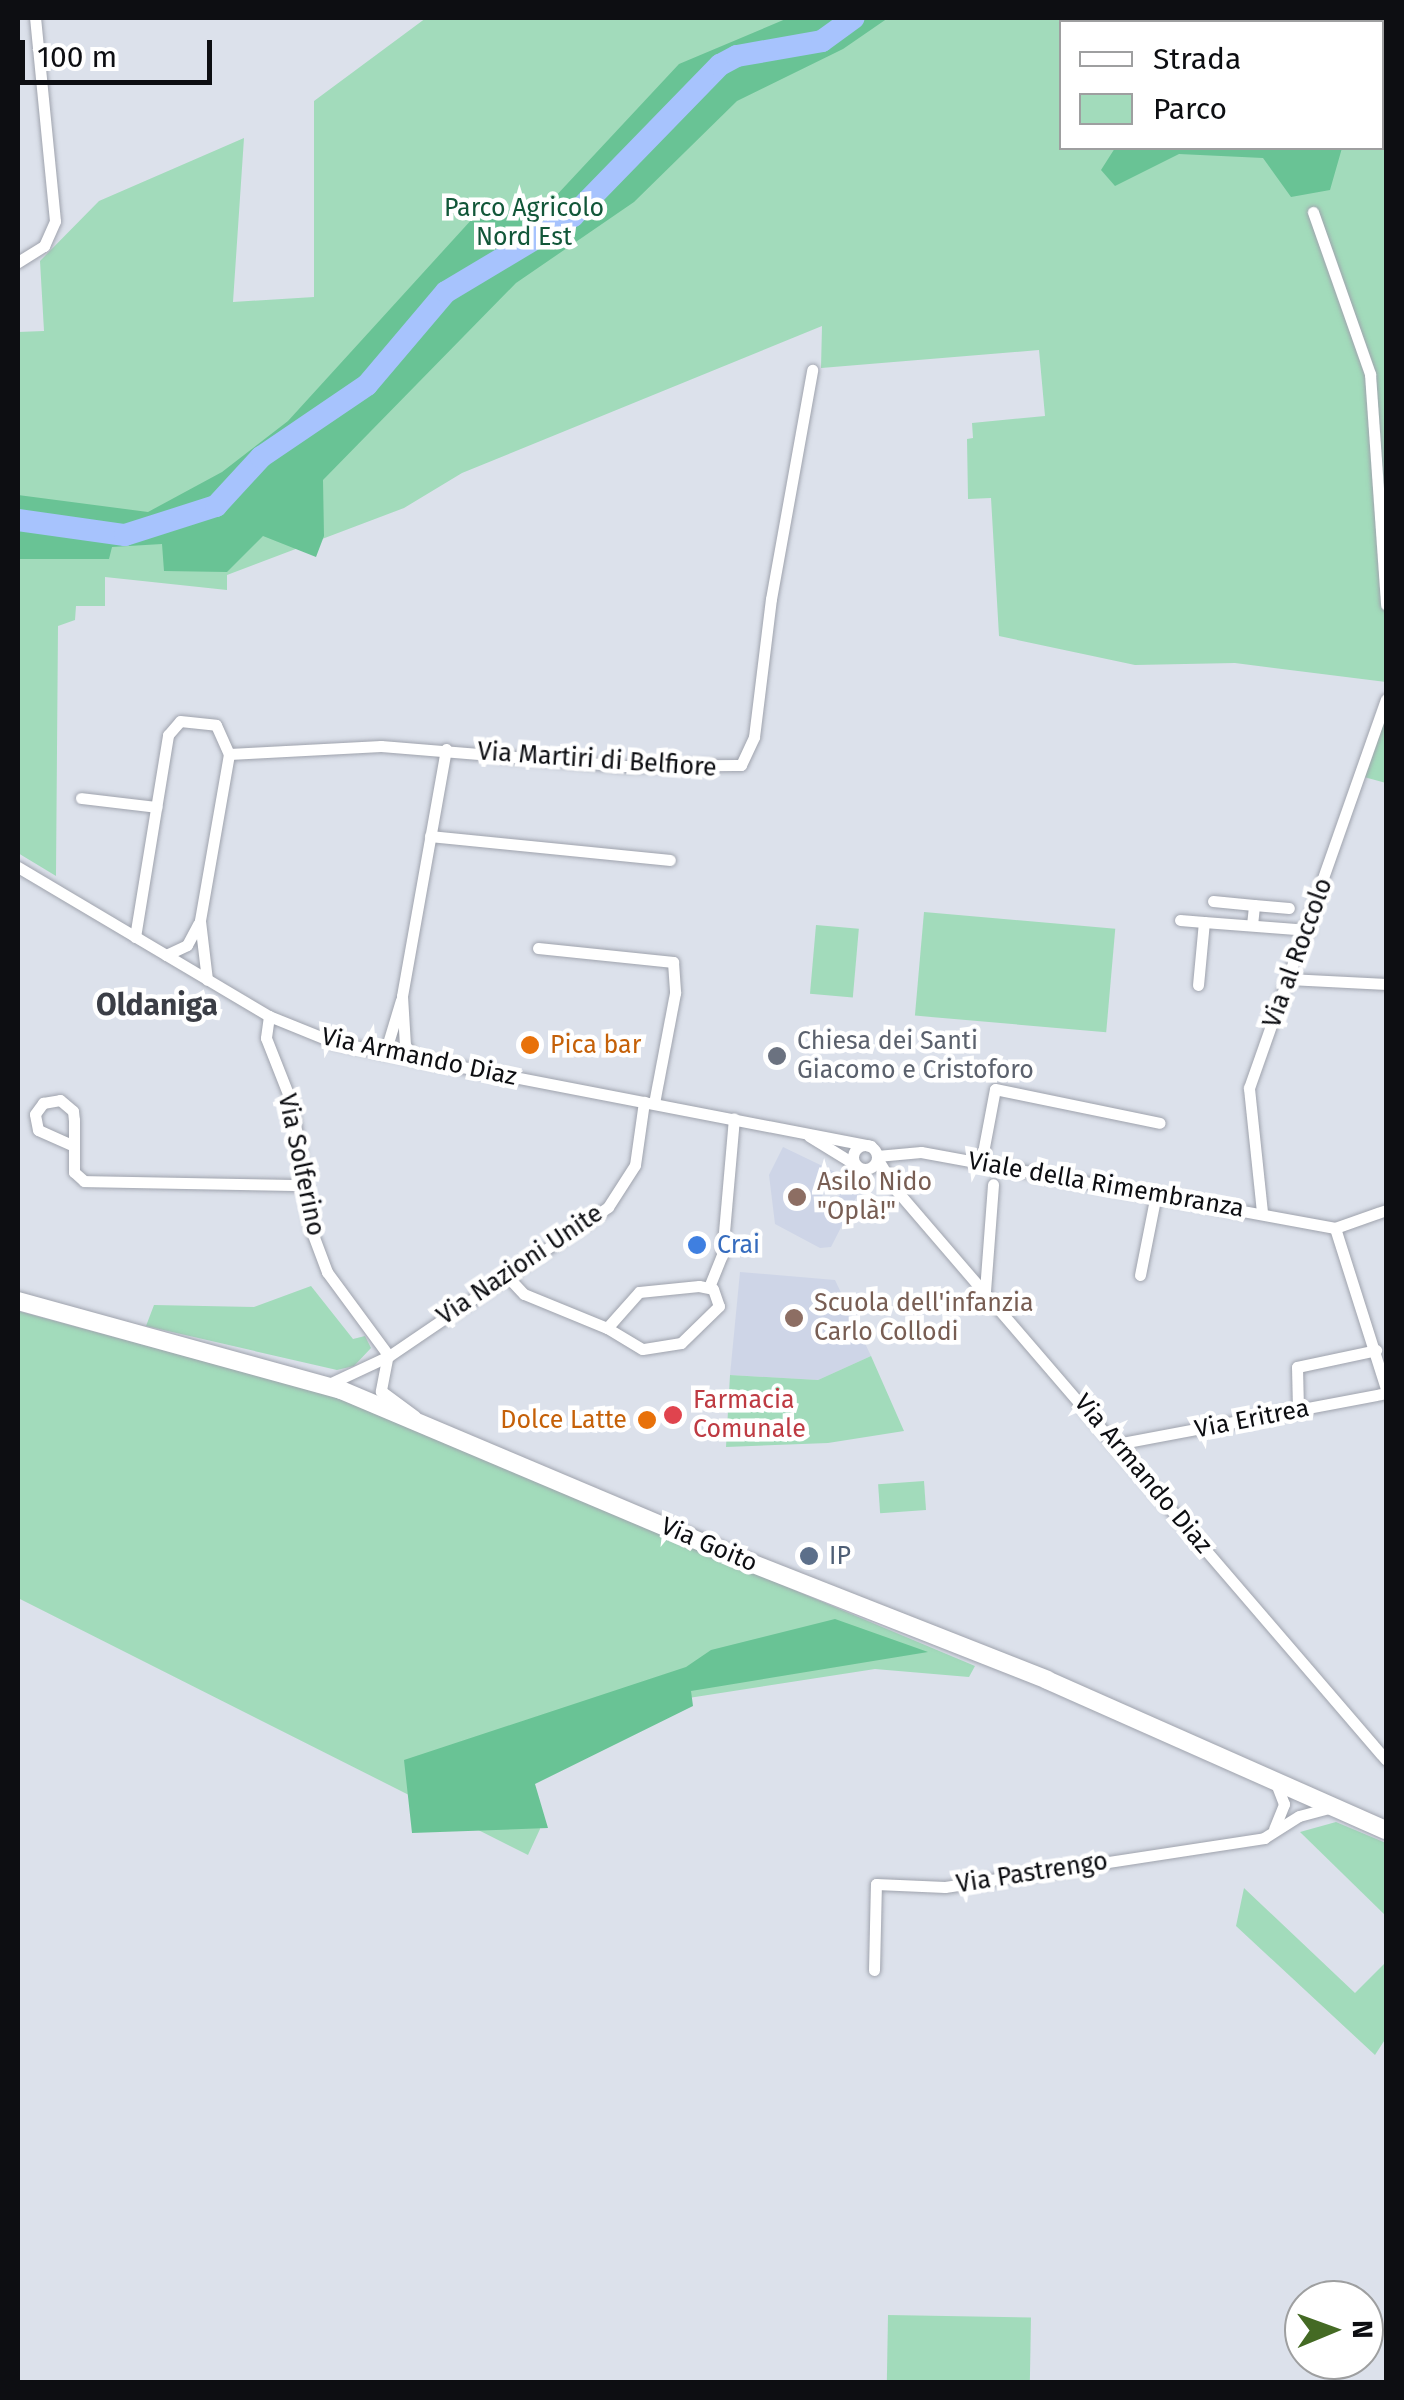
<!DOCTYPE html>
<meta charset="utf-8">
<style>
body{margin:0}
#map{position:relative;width:1404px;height:2400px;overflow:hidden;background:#dce1eb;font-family:"Fira Sans",sans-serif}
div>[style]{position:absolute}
.built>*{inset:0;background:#ced5e7}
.green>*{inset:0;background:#a2dbbb;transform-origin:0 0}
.forest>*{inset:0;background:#69c395}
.river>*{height:22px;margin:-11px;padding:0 11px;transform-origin:11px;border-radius:11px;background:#a7c3fd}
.roads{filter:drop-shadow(0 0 2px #9fa3ad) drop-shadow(0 0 2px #9fa3ad)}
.street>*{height:11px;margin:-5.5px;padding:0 5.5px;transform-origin:5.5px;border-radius:5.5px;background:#fff}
.street>.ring{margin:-5.5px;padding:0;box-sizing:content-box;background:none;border:11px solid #fff;border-radius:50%}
.secondary>*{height:18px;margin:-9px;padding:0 9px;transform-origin:9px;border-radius:9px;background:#fff}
.dots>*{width:28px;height:28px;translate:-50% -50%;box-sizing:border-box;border:5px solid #fff;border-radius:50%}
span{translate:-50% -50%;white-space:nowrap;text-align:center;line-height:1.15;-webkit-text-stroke:9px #fff;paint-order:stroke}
.park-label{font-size:25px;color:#125739}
.street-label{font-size:25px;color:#0d0e12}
.worship-label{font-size:25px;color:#5b616d}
.left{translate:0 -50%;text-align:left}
.food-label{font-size:25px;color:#c56008}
.right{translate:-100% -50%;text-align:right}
.education-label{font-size:25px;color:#785e54}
.shop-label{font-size:25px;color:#366cbe}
.health-label{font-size:25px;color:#be3a42}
.service-label{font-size:25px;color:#4e5e75}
.quarter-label{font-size:30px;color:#3b3e46;font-weight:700}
.frame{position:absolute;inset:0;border:20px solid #0d0e12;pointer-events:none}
.legend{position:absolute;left:1059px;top:20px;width:325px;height:130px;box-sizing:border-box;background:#fff;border:2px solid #9e9fa0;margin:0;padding:12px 18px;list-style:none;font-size:30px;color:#0d0e12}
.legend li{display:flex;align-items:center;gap:20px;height:50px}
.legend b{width:50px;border:2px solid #9e9fa0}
.north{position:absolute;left:1284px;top:2280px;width:100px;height:100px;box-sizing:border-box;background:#fff;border:2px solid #9e9fa0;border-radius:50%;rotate:89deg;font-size:28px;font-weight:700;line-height:40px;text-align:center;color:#0d0e12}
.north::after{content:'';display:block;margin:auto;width:35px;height:45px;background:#446a24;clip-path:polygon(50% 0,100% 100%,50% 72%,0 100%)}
.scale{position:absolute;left:20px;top:40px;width:192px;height:45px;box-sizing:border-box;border:5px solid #0d0e12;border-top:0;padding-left:12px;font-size:30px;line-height:35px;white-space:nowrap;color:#0d0e12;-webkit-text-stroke:8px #fff;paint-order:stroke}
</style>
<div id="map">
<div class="built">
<i style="clip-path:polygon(783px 1147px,835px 1172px,819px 1202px,832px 1209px,846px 1184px,859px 1192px,831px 1247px,820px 1248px,775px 1224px,769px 1175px)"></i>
<i style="clip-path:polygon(740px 1272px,835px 1280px,871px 1356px,818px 1380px,730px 1375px)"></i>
</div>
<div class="green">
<i style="clip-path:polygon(evenodd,426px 18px,1386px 18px,1386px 682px,1235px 663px,1135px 665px,999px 636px,991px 498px,968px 499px,967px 439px,973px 438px,972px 423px,1045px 416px,1039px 350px,821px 368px,822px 326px,462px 473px,404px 508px,227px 575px,227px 590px,105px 577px,105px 606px,76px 606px,75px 620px,58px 626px,56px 876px,18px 853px,18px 332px,44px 331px,40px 261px,99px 201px,244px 138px,233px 302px,314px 297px,314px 101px,426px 18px,1062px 22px,1382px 22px,1382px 148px,1062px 148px,1062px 22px)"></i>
<i style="clip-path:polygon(1386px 712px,1386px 783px,1364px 777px)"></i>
<i style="left:924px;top:912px;width:192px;height:104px;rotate:5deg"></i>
<i style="left:816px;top:925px;width:43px;height:69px;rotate:5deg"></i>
<i style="clip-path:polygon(311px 1286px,353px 1339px,365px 1336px,371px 1348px,354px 1366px,337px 1370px,146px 1326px,154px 1305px,254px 1307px)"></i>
<i style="clip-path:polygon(18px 1311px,333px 1396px,975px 1666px,969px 1677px,875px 1669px,650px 1704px,512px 1764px,535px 1793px,540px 1829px,528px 1855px,18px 1598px)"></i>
<i style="clip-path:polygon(871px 1356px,904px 1431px,828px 1443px,726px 1447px,730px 1375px,818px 1380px)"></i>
<i style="left:924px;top:1481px;width:29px;height:46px;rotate:86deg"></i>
<i style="clip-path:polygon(1336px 1822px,1386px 1843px,1386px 1916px,1300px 1832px)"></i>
<i style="clip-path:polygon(1244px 1888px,1355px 1993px,1386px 1962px,1386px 2038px,1375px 2055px,1236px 1926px)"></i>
<i style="left:888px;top:2315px;width:143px;height:67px;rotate:1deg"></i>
</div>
<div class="forest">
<i style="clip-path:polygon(788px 18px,888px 18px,843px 49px,737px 101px,634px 202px,516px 283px,323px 480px,324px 536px,316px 557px,263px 536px,227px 572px,164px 571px,162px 544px,112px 547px,109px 559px,18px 559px,18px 495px,148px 512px,222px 472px,288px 421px,473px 218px,553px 199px,679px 64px)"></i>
<i style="clip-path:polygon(1240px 18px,1386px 18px,1386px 115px,1382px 116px,1382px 22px)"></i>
<i style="clip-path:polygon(1115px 148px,1342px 148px,1330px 190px,1291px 197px,1263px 158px,1179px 154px,1115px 186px,1101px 170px)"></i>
<i style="clip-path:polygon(835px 1619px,928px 1652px,691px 1691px,693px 1706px,535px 1784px,548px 1828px,412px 1833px,404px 1760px,686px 1667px,711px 1650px)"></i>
</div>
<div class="river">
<i style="left:1266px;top:18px;width:4px;rotate:63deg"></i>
<i style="left:1382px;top:30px;width:9px;rotate:-63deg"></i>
<i style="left:18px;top:520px;width:108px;rotate:8deg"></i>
<i style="left:125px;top:535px;width:96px;rotate:-17.7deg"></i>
<i style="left:216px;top:506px;width:67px;rotate:-47.4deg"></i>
<i style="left:261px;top:457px;width:128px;rotate:-34.2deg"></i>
<i style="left:367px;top:385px;width:122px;rotate:-49.7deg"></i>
<i style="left:446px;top:292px;width:148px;rotate:-30.9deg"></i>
<i style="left:573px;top:216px;width:211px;rotate:-45.8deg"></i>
<i style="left:720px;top:65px;width:19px;rotate:-28deg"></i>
<i style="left:737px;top:56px;width:86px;rotate:-10deg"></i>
<i style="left:822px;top:41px;width:39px;rotate:-36deg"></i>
</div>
<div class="roads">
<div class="street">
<i style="left:1313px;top:212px;width:172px;rotate:70.6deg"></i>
<i style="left:1370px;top:374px;width:231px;rotate:86deg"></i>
<i style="left:18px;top:262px;width:31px;rotate:-32deg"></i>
<i style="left:44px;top:246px;width:27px;rotate:-66deg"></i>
<i style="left:55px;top:221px;width:204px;rotate:-95.6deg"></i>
<i style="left:229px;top:754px;width:152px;rotate:-3deg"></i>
<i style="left:381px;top:746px;width:245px;rotate:4.7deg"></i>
<i style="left:625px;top:766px;width:116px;rotate:-0.5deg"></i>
<i style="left:741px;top:765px;width:31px;rotate:-65deg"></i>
<i style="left:754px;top:737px;width:139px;rotate:-83deg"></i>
<i style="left:771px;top:599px;width:233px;rotate:-79.8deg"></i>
<i style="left:81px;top:798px;width:76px;rotate:6.8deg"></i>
<i style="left:430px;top:836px;width:241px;rotate:5.7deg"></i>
<i style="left:18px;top:867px;width:292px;rotate:30.7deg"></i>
<i style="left:269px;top:1016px;width:69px;rotate:22.1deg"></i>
<i style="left:333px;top:1042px;width:548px;rotate:10.94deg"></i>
<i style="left:1213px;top:901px;width:41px;rotate:5.6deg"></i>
<i style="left:1180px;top:920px;width:24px;rotate:5deg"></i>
<i style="left:1252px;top:925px;width:20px;rotate:-84deg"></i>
<i style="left:1254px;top:905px;width:35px;rotate:5deg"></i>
<i style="left:135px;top:937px;width:205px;rotate:-80.7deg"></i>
<i style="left:168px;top:735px;width:18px;rotate:-49deg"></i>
<i style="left:180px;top:721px;width:36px;rotate:6deg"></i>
<i style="left:216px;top:725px;width:32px;rotate:66deg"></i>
<i style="left:229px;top:754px;width:169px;rotate:99.9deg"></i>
<i style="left:200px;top:921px;width:59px;rotate:83.2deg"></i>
<i style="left:538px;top:948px;width:136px;rotate:5.9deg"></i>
<i style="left:673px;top:962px;width:31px;rotate:86deg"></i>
<i style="left:675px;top:993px;width:112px;rotate:100.8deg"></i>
<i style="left:166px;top:955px;width:23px;rotate:-25deg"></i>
<i style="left:187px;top:945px;width:24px;rotate:-62deg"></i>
<i style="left:1289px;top:979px;width:97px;rotate:3deg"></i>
<i style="left:1198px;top:985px;width:63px;rotate:-84.6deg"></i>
<i style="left:1204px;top:922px;width:105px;rotate:4.4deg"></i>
<i style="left:269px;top:1016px;width:22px;rotate:98deg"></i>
<i style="left:266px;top:1038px;width:71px;rotate:68.5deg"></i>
<i style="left:292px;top:1104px;width:130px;rotate:81.1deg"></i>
<i style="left:312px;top:1232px;width:43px;rotate:69.4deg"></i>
<i style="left:327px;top:1272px;width:104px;rotate:53.6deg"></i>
<i style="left:385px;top:1053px;width:55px;rotate:-73.2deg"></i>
<i style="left:414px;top:1057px;width:15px;rotate:-127deg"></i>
<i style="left:405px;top:1045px;width:49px;rotate:-93.5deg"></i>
<i style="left:402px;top:996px;width:251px;rotate:-79.9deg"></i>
<i style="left:809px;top:1136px;width:55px;rotate:31.7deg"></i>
<i class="ring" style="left:853px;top:1145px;width:13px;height:13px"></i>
<i style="left:74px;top:1146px;width:39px;rotate:-156deg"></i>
<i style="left:38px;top:1130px;width:16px;rotate:-101deg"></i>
<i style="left:35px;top:1114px;width:14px;rotate:-54deg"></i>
<i style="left:43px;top:1103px;width:17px;rotate:-10deg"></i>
<i style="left:60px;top:1100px;width:17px;rotate:40deg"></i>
<i style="left:73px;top:1111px;width:9px;rotate:84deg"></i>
<i style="left:74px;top:1120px;width:52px;rotate:90deg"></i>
<i style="left:74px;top:1172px;width:13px;rotate:42deg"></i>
<i style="left:84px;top:1181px;width:217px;rotate:1.1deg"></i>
<i style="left:877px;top:1156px;width:44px;rotate:-5.2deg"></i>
<i style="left:921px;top:1152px;width:421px;rotate:10.4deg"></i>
<i style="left:877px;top:1158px;width:39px;rotate:59deg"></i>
<i style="left:897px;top:1191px;width:750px;rotate:49.32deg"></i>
<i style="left:981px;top:1163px;width:75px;rotate:-79.3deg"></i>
<i style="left:995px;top:1089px;width:168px;rotate:11.6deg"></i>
<i style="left:1262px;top:1212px;width:125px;rotate:-96deg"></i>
<i style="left:1249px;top:1088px;width:412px;rotate:-70.6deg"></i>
<i style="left:1335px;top:1228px;width:169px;rotate:72.4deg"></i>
<i style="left:1335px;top:1228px;width:54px;rotate:-19.4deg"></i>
<i style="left:506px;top:1275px;width:26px;rotate:47deg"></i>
<i style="left:524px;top:1294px;width:90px;rotate:22.3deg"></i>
<i style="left:1140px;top:1275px;width:83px;rotate:-78.8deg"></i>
<i style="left:699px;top:1286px;width:14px;rotate:12deg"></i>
<i style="left:713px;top:1289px;width:18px;rotate:71deg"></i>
<i style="left:719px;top:1306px;width:53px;rotate:135.8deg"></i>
<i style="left:681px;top:1343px;width:39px;rotate:171deg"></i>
<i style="left:642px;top:1349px;width:41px;rotate:-149deg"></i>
<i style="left:607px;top:1328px;width:48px;rotate:-48.4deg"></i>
<i style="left:639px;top:1292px;width:60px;rotate:-5.7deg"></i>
<i style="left:709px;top:1287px;width:35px;rotate:-68deg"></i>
<i style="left:722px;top:1255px;width:137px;rotate:-85deg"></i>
<i style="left:985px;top:1291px;width:107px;rotate:-85.7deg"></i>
<i style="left:387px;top:1359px;width:33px;rotate:101deg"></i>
<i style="left:381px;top:1391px;width:42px;rotate:36.3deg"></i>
<i style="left:329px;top:1384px;width:66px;rotate:-25deg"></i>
<i style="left:389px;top:1356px;width:265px;rotate:-34.2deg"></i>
<i style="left:608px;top:1207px;width:50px;rotate:-57.3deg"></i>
<i style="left:635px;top:1165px;width:64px;rotate:-81.9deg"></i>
<i style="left:1298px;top:1410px;width:43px;rotate:-91.3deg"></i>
<i style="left:1297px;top:1367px;width:81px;rotate:-12.1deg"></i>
<i style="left:1117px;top:1444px;width:274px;rotate:-10.7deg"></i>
<i style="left:1274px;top:1829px;width:27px;rotate:-68deg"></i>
<i style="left:1284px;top:1804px;width:25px;rotate:-111deg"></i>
<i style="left:874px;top:1970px;width:86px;rotate:-88.7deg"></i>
<i style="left:876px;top:1884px;width:69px;rotate:2.5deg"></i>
<i style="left:945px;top:1887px;width:323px;rotate:-8.7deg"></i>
<i style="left:1264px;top:1838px;width:41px;rotate:-32.2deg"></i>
<i style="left:1299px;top:1816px;width:30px;rotate:-15deg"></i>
</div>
<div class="secondary">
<i style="left:18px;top:1301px;width:335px;rotate:15.4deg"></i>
<i style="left:341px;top:1390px;width:431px;rotate:22.9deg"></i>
<i style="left:738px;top:1558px;width:332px;rotate:21.5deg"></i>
<i style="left:1047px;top:1680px;width:371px;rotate:23.9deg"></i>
</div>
</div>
<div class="dots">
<i style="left:530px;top:1045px;background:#e8710a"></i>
<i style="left:777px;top:1056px;background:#6b7280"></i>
<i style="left:797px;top:1197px;background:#8d6e63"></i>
<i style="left:697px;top:1245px;background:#3f7fe0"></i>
<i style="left:794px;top:1318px;background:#8d6e63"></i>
<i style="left:673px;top:1415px;background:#e0444e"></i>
<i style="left:647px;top:1420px;background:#e8710a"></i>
<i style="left:809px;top:1556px;background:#5c6f8a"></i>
</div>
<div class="park-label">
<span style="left:524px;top:223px">Parco Agricolo<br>Nord Est</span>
</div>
<div class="street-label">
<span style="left:597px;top:760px;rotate:4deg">Via Martiri di Belfiore</span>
<span style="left:1298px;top:953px;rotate:-70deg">Via al Roccolo</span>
<span style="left:419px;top:1057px;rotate:12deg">Via Armando Diaz</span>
<span style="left:301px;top:1165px;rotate:78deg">Via Solferino</span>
<span style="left:1106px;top:1185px;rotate:10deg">Viale della Rimembranza</span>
<span style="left:520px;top:1265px;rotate:-34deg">Via Nazioni Unite</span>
<span style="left:1252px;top:1419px;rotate:-11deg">Via Eritrea</span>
<span style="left:1143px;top:1474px;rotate:50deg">Via Armando Diaz</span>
<span style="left:709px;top:1545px;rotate:23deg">Via Goito</span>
<span style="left:1032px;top:1873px;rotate:-9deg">Via Pastrengo</span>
</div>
<div class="worship-label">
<span class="left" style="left:797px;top:1056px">Chiesa dei Santi<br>Giacomo e Cristoforo</span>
</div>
<div class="food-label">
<span class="left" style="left:550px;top:1045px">Pica bar</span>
<span class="right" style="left:627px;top:1420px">Dolce Latte</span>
</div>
<div class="education-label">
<span class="left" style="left:817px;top:1197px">Asilo Nido<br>"Oplà!"</span>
<span class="left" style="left:814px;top:1318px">Scuola dell'infanzia<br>Carlo Collodi</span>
</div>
<div class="shop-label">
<span class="left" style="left:717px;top:1245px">Crai</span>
</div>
<div class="health-label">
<span class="left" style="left:693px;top:1415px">Farmacia<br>Comunale</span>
</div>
<div class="service-label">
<span class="left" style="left:829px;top:1556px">IP</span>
</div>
<div class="quarter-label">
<span style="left:157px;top:1005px">Oldaniga</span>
</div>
<div class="frame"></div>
<ul class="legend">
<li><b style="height:12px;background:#fff"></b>Strada</li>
<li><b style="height:28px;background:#a2dbbb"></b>Parco</li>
</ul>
<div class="north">N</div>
<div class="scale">100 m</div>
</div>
